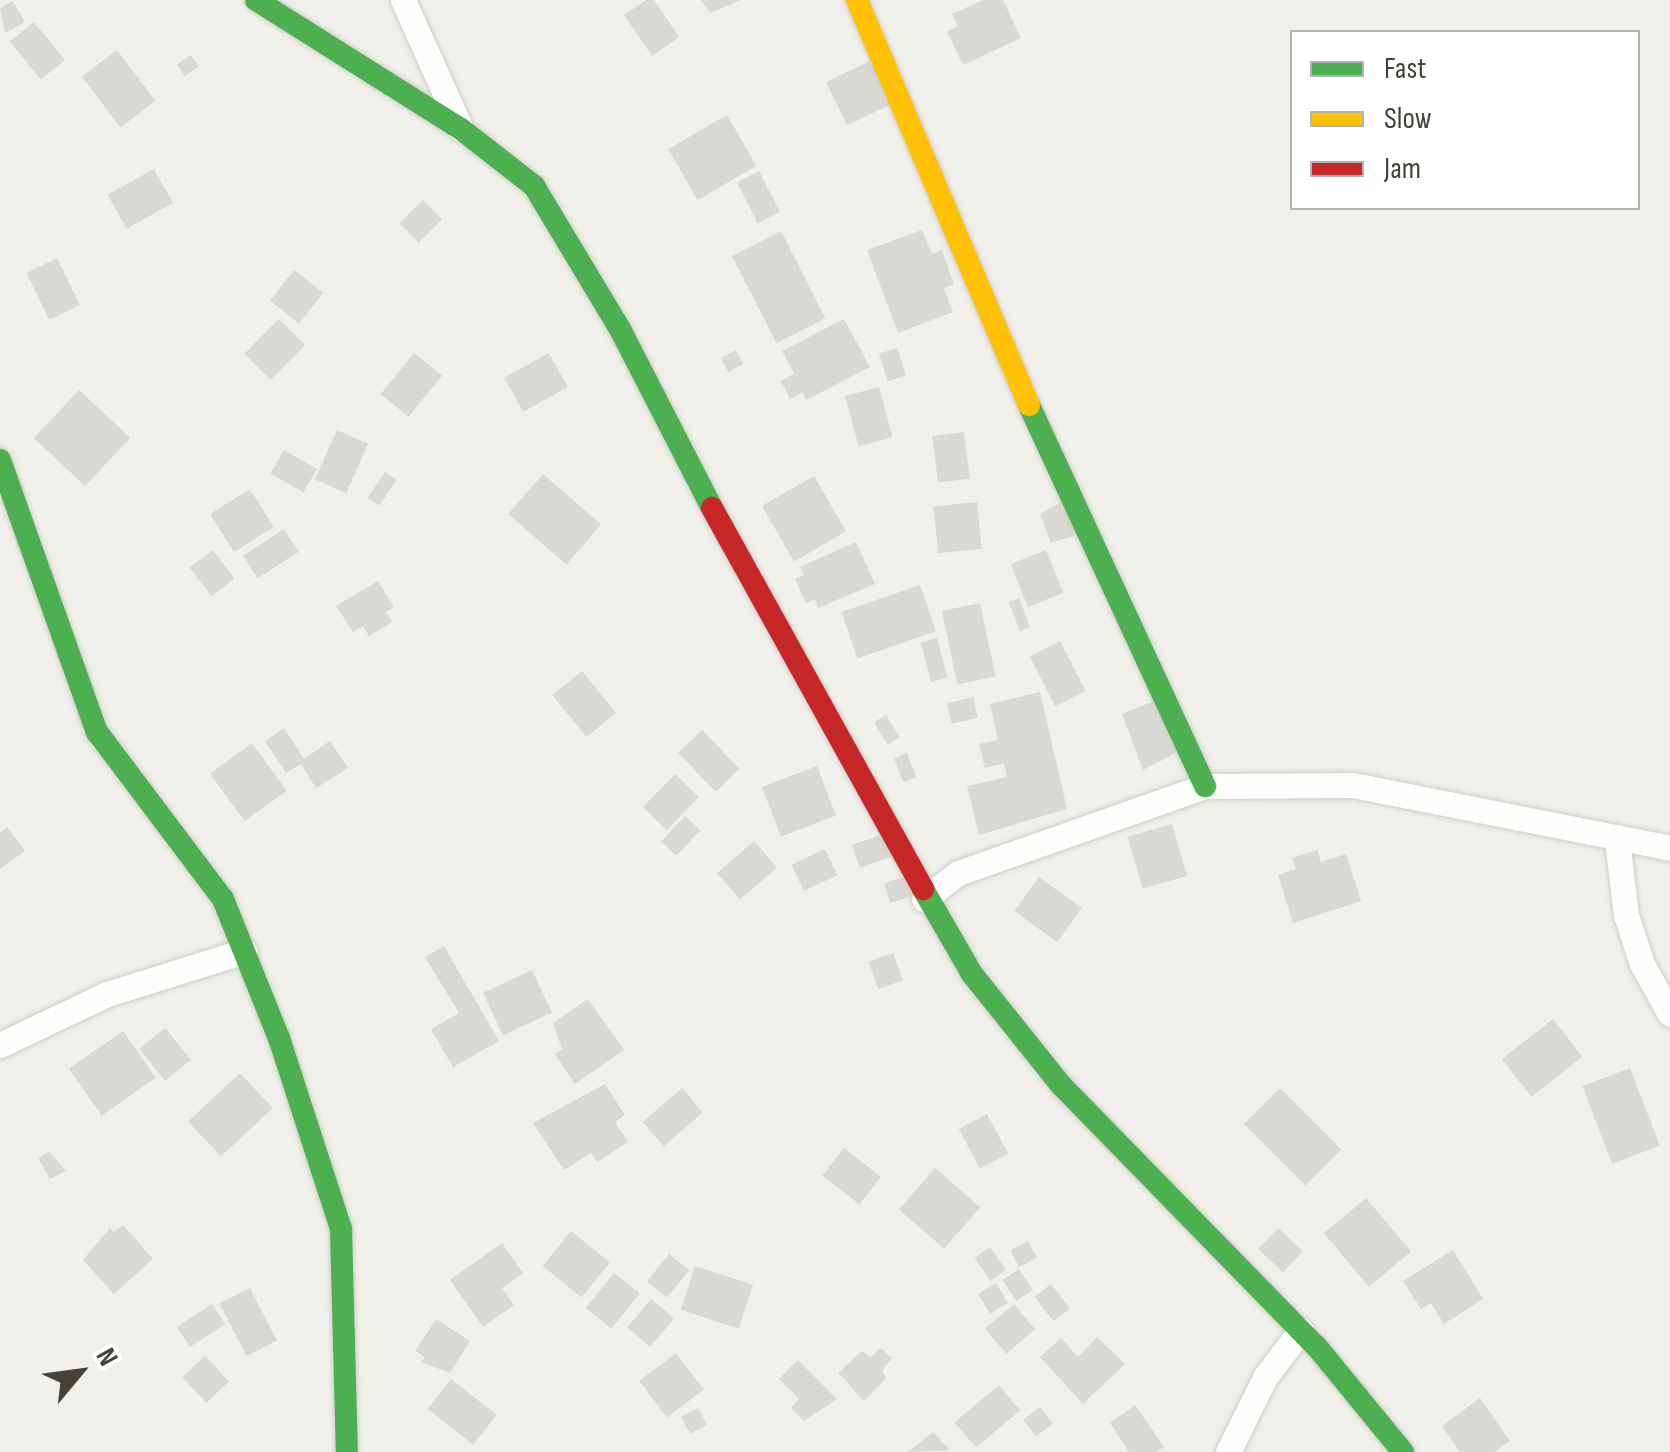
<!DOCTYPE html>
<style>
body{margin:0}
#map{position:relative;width:1670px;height:1452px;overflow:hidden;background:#f0efea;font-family:"Sofia Sans Condensed",sans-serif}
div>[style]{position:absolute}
.building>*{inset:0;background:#d9d8d3;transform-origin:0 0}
.roads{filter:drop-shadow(0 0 2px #cecdc8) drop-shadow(0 0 2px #cecdc8)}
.street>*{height:25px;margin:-12.5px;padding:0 12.5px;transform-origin:12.5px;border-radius:12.5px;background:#fdfdfc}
.fast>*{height:22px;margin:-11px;padding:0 11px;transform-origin:11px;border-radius:11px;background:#4caf50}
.slow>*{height:22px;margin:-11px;padding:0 11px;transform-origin:11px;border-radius:11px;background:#ffc107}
.jam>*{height:22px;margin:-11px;padding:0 11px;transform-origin:11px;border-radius:11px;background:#c62828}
span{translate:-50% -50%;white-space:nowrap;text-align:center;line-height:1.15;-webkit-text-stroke:8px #fff;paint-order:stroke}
.legend{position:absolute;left:1290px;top:30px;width:350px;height:180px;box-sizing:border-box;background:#fff;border:2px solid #b5b3af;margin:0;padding:12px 18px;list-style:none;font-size:30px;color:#454238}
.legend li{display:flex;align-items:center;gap:20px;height:50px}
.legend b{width:50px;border:2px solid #b5b3af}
.north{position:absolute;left:30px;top:1322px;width:100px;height:100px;-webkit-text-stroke:8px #fff;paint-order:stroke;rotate:61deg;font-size:28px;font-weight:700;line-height:40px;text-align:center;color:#454238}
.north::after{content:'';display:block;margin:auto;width:35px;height:45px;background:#454238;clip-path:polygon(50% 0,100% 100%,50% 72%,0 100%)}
</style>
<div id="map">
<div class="building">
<i style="clip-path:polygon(646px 0,654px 0,679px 37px,652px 56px,624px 15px)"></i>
<i style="clip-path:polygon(701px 0,741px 0,710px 13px)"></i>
<i style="clip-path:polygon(983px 0,1003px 0,1021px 38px,963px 65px,947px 32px,958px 26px,952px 14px)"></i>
<i style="clip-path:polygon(13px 1px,25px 22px,5px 33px,0 8px)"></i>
<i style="left:34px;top:22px;width:49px;height:31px;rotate:51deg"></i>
<i style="left:117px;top:50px;width:64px;height:44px;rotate:53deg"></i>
<i style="left:191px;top:55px;width:14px;height:17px;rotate:56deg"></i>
<i style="left:872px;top:60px;width:48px;height:51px;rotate:64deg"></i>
<i style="left:727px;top:115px;width:59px;height:68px;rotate:60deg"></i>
<i style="left:154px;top:169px;width:39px;height:53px;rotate:61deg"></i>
<i style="left:759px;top:171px;width:46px;height:25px;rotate:63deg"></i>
<i style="left:423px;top:200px;width:27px;height:33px;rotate:45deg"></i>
<i style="clip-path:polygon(922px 230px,932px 254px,942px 250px,954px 284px,944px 288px,953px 312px,898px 333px,867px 250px)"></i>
<i style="left:781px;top:231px;width:98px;height:55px;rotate:63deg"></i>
<i style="left:57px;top:258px;width:52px;height:34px;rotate:64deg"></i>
<i style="left:294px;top:270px;width:37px;height:39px;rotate:38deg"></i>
<i style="left:279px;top:319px;width:37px;height:49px;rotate:45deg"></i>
<i style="clip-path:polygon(844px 319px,870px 367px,806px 400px,803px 392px,790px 399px,781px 381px,794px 374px,782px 351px)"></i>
<i style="left:897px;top:348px;width:29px;height:19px;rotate:72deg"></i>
<i style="left:736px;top:350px;width:16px;height:17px;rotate:63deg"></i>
<i style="left:414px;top:353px;width:36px;height:53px;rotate:39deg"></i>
<i style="left:549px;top:353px;width:39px;height:51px;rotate:61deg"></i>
<i style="left:879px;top:387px;width:52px;height:35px;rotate:75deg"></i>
<i style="left:79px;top:390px;width:70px;height:66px;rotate:43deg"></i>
<i style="left:337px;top:430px;width:34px;height:54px;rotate:24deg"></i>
<i style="left:964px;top:432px;width:47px;height:32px;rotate:83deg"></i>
<i style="left:284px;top:450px;width:38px;height:27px;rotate:30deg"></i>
<i style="left:385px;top:472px;width:14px;height:31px;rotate:34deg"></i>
<i style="left:543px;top:474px;width:77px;height:53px;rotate:41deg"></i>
<i style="left:814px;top:476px;width:64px;height:60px;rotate:60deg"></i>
<i style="left:250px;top:489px;width:45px;height:47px;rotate:58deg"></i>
<i style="clip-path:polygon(1065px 500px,1080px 534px,1051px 543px,1040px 514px)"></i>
<i style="left:977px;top:502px;width:47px;height:44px;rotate:84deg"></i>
<i style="left:284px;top:529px;width:27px;height:49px;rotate:57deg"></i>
<i style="clip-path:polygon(856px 542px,875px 584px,818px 608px,815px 599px,806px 603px,795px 579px,804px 575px,800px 567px)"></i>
<i style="left:213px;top:550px;width:36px;height:29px;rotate:53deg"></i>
<i style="left:1046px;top:550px;width:46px;height:38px;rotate:68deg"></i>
<i style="clip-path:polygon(378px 581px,394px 607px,386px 612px,392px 622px,369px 636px,363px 626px,353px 632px,336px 606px)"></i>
<i style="left:920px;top:585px;width:49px;height:83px;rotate:71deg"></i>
<i style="left:1019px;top:598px;width:31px;height:11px;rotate:69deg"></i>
<i style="left:980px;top:603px;width:75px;height:39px;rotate:78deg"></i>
<i style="left:937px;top:638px;width:41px;height:17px;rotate:75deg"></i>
<i style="left:1060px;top:641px;width:56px;height:34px;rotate:63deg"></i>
<i style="left:582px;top:671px;width:54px;height:38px;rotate:51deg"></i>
<i style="clip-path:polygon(1040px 692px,1067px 809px,979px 835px,967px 786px,1007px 777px,1004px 763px,985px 768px,979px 744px,998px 740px,990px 704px)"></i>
<i style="left:973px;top:697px;width:21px;height:27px;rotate:76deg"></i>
<i style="clip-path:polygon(1154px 701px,1178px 752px,1143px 770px,1122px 714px)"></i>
<i style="left:886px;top:715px;width:26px;height:14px;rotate:59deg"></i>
<i style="clip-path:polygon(284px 728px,304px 759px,330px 741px,348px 768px,316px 788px,301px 764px,286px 773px,265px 741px)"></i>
<i style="left:702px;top:730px;width:54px;height:33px;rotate:46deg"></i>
<i style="left:252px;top:743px;width:59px;height:52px;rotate:54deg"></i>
<i style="left:907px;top:753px;width:26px;height:14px;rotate:69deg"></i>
<i style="left:817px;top:766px;width:53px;height:59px;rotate:69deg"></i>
<i style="left:675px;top:774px;width:33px;height:46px;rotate:44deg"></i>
<i style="left:685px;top:816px;width:21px;height:35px;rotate:43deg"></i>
<i style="left:1172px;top:824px;width:54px;height:46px;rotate:74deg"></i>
<i style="clip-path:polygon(7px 827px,25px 851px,0 869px,0 832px)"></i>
<i style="left:884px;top:834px;width:24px;height:34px;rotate:71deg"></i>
<i style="left:754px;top:841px;width:35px;height:49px;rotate:49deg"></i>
<i style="left:825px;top:849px;width:29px;height:37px;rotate:65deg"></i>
<i style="clip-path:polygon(1317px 850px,1321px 862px,1346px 854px,1361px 901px,1293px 923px,1278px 875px,1296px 869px,1292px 858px)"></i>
<i style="left:907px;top:876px;width:21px;height:24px;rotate:73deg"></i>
<i style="left:1039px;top:877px;width:53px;height:42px;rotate:36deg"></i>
<i style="clip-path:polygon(444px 946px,499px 1041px,453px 1067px,431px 1029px,459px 1013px,425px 957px)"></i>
<i style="left:893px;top:953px;width:29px;height:26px;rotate:70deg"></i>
<i style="left:532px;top:970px;width:47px;height:54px;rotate:65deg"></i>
<i style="clip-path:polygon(588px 999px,624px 1050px,575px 1084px,555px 1054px,562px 1049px,553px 1023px)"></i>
<i style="left:1553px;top:1019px;width:48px;height:65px;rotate:52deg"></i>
<i style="left:165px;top:1028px;width:41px;height:33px;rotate:51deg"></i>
<i style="left:123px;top:1031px;width:57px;height:66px;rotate:55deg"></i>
<i style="left:1630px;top:1068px;width:83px;height:51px;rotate:69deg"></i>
<i style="left:240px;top:1073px;width:48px;height:71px;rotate:47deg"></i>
<i style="clip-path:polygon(605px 1084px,625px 1115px,615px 1122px,628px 1142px,597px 1162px,591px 1153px,564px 1170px,533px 1123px)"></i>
<i style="left:682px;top:1088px;width:32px;height:52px;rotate:49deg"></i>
<i style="left:1280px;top:1088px;width:87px;height:51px;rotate:45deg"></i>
<i style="left:987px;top:1114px;width:45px;height:32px;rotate:62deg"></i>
<i style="left:844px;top:1148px;width:47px;height:35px;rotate:38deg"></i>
<i style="clip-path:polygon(49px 1152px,66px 1171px,50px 1179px,38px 1158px)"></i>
<i style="left:935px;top:1168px;width:60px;height:55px;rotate:41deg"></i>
<i style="left:1366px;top:1198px;width:70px;height:55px;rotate:50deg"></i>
<i style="clip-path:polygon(123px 1225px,153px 1259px,114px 1294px,83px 1260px,110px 1228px,114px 1232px)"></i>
<i style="left:1278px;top:1228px;width:34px;height:29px;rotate:43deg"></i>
<i style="left:571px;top:1231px;width:50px;height:45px;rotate:39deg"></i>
<i style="left:1028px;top:1241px;width:19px;height:20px;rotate:62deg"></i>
<i style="clip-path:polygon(502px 1243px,523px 1273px,502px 1288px,514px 1305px,483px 1327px,450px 1280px)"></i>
<i style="left:990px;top:1247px;width:28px;height:19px;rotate:55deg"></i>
<i style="clip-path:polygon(1453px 1250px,1483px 1299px,1444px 1324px,1431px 1303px,1421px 1309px,1403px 1281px)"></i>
<i style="left:669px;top:1254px;width:26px;height:35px;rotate:39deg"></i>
<i style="left:695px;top:1266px;width:61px;height:46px;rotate:18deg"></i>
<i style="left:1019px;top:1269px;width:25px;height:20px;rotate:56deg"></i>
<i style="left:614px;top:1273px;width:33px;height:45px;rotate:39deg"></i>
<i style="left:996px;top:1283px;width:23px;height:21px;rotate:59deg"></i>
<i style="left:1051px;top:1284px;width:31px;height:21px;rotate:52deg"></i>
<i style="left:250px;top:1288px;width:59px;height:34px;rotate:63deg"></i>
<i style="left:651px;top:1299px;width:30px;height:37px;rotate:40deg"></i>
<i style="left:212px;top:1304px;width:24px;height:42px;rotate:57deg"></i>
<i style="left:1014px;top:1304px;width:33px;height:38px;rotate:50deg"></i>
<i style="clip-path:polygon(436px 1319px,470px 1341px,450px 1373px,421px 1362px,425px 1357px,415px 1351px)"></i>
<i style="clip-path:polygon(1097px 1337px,1125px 1364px,1083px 1404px,1040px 1357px,1061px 1338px,1078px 1357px)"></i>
<i style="clip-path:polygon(881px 1348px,892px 1358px,882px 1370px,886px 1378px,864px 1401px,838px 1373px,862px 1351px,870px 1357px)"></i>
<i style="left:676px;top:1353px;width:46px;height:46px;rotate:53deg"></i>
<i style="left:205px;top:1356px;width:35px;height:31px;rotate:47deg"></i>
<i style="clip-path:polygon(798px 1360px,837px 1399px,804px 1421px,791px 1408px,799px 1399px,779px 1379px)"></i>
<i style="left:451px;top:1379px;width:58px;height:38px;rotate:38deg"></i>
<i style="left:999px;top:1385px;width:33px;height:58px;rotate:50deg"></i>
<i style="clip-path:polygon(1480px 1398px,1510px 1441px,1494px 1452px,1460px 1452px,1442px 1426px)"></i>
<i style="clip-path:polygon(1135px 1405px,1164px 1447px,1156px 1452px,1129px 1452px,1110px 1423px)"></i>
<i style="left:1040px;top:1407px;width:21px;height:21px;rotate:53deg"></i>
<i style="left:698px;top:1408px;width:19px;height:19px;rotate:62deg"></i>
<i style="clip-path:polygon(933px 1432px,950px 1450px,908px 1452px)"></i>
</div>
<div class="roads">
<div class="street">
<i style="left:403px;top:0;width:141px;rotate:65.8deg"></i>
<i style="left:1617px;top:840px;width:76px;rotate:83.2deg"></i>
<i style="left:1626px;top:915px;width:52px;rotate:71.9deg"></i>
<i style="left:1642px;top:964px;width:57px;rotate:60.8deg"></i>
<i style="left:924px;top:899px;width:43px;rotate:-37.4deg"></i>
<i style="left:958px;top:873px;width:262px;rotate:-19.4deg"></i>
<i style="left:1205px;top:786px;width:148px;rotate:-0.4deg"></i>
<i style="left:1353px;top:785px;width:323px;rotate:11.2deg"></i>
<i style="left:0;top:1045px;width:119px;rotate:-25.5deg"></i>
<i style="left:107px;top:994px;width:144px;rotate:-17.4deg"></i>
<i style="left:1228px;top:1452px;width:84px;rotate:-63.7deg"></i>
<i style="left:1265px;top:1377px;width:59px;rotate:-52.5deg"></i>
</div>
<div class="fast">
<i style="left:256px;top:0;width:242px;rotate:32.2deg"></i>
<i style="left:461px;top:129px;width:93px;rotate:38deg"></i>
<i style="left:534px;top:186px;width:169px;rotate:59deg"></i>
<i style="left:621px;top:331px;width:199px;rotate:62.8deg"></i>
<i style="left:1029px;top:405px;width:420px;rotate:65.2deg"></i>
<i style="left:0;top:460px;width:289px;rotate:70.4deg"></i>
<i style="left:97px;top:732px;width:209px;rotate:53deg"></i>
<i style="left:223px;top:899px;width:150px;rotate:68.1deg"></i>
<i style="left:279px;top:1038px;width:201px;rotate:72deg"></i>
<i style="left:341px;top:1229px;width:223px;rotate:88.5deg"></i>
<i style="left:923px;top:889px;width:98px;rotate:60deg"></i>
<i style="left:972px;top:974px;width:142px;rotate:51.3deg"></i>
<i style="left:1061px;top:1085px;width:366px;rotate:45.7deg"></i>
<i style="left:1317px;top:1347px;width:136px;rotate:50.7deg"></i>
</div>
<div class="slow">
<i style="left:857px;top:0;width:440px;rotate:67deg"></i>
</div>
<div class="jam">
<i style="left:712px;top:508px;width:436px;rotate:61deg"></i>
</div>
</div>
<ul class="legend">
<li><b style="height:12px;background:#4caf50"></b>Fast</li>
<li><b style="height:12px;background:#ffc107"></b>Slow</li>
<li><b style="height:12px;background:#c62828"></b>Jam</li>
</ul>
<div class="north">N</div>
</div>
